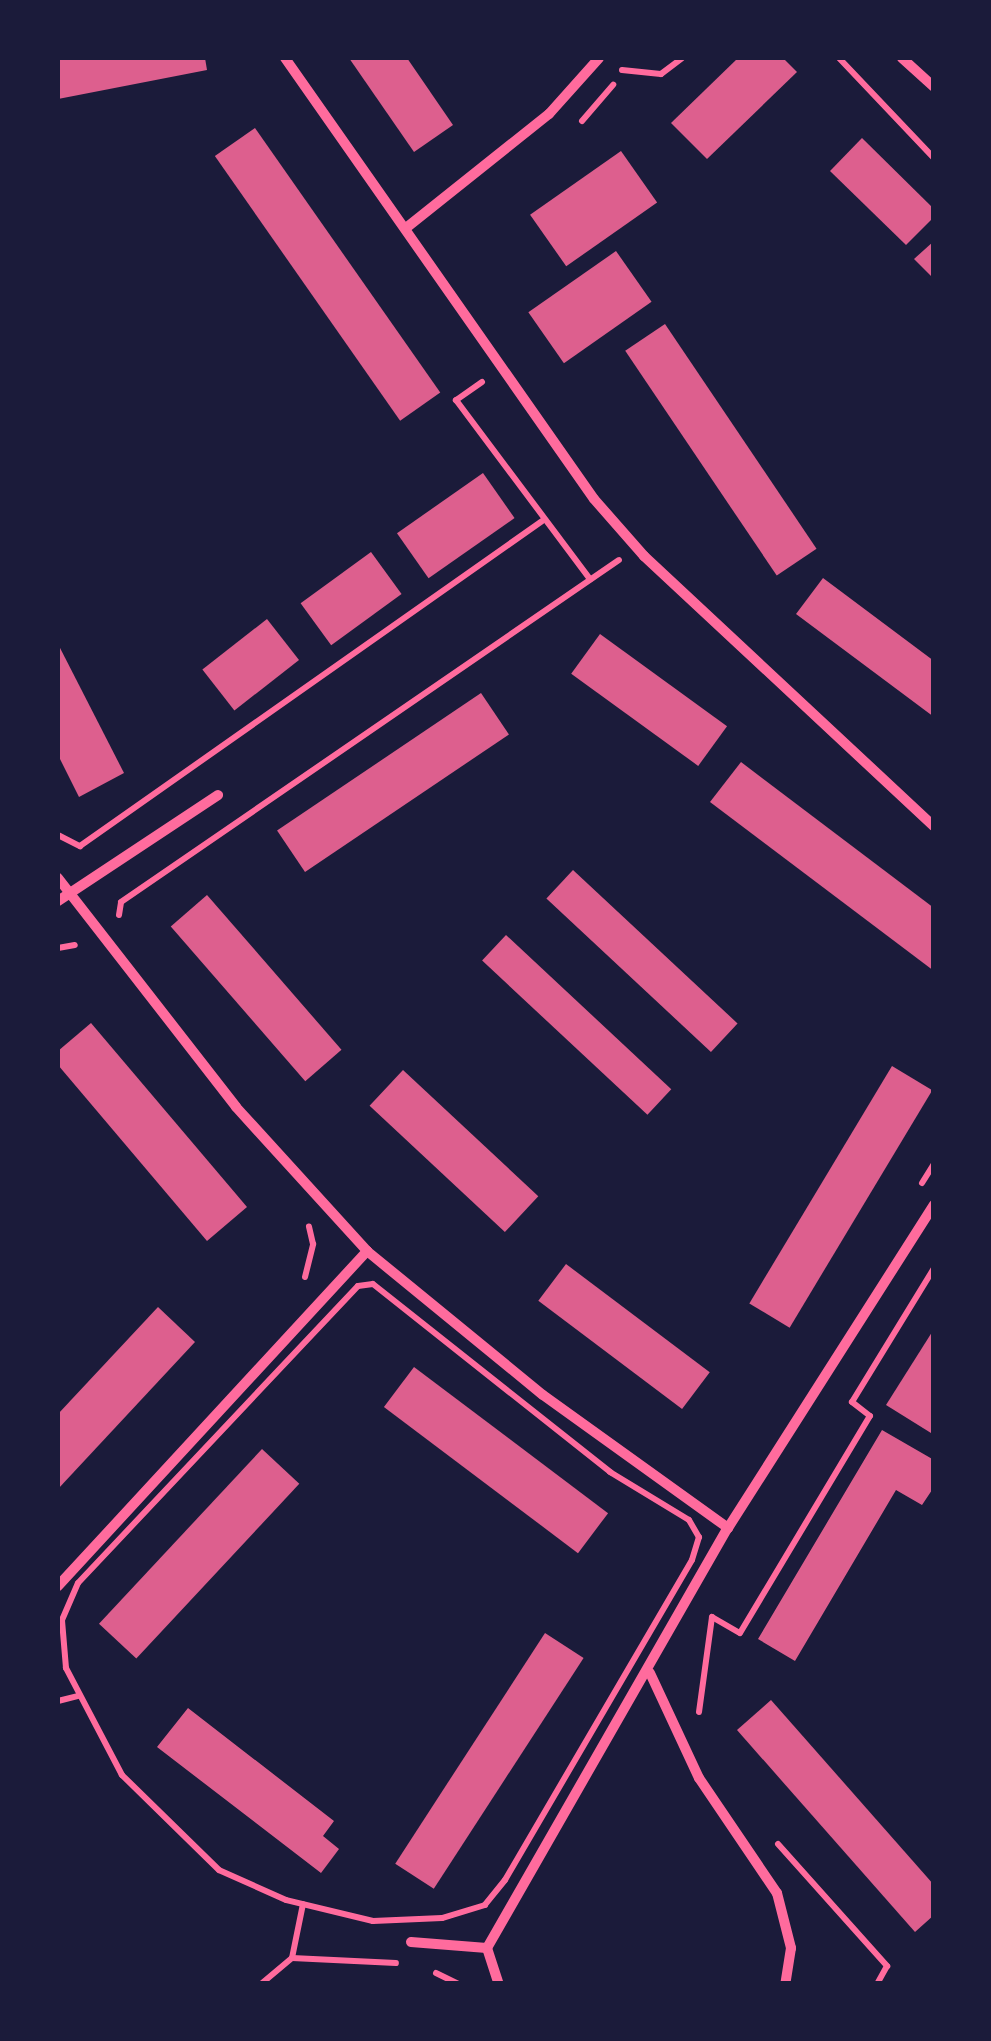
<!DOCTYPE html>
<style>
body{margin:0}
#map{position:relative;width:991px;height:2041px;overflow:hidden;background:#1b1b3a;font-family:"Fira Sans Condensed",sans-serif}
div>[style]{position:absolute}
.building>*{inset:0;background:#dd5f8e;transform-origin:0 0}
.path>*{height:6px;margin:-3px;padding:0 3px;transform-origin:3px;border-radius:3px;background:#ff6b9d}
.minor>*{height:10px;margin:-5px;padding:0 5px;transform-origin:5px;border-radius:5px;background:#ff6b9d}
span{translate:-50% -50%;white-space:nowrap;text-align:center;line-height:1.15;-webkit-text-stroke:8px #1b1b3a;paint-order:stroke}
.frame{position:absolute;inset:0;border:60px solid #1b1b3a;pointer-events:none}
</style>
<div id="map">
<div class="building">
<i style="clip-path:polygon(58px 58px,205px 58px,207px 70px,58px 99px)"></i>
<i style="clip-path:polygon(349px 58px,407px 58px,453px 125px,414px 152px)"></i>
<i style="clip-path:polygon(738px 58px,783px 58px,797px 72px,707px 159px,671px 123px)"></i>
<i style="left:255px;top:128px;width:323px;height:49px;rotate:55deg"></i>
<i style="clip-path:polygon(862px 138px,934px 209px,934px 217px,906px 245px,830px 171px)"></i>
<i style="left:621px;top:151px;width:63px;height:111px;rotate:55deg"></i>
<i style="clip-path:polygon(934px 241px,934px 279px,914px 259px)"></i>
<i style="left:616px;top:251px;width:62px;height:107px;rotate:55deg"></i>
<i style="left:665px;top:324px;width:271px;height:48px;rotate:56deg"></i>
<i style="left:483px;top:473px;width:55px;height:105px;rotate:55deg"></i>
<i style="left:371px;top:552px;width:52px;height:87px;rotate:54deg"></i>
<i style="clip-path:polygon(823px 578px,934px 661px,934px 717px,796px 614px)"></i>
<i style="left:267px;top:619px;width:52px;height:82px;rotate:52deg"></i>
<i style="left:600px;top:634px;width:157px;height:49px;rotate:36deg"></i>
<i style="clip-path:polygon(58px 644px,124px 773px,79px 797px,58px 755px)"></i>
<i style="left:481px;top:693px;width:50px;height:246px;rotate:56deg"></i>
<i style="clip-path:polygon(741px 762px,934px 908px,934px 971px,710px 802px)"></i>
<i style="left:573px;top:870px;width:225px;height:39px;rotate:43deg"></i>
<i style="left:207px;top:895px;width:205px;height:48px;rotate:49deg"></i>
<i style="left:506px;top:935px;width:226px;height:35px;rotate:43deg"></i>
<i style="clip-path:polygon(91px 1023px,247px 1207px,207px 1241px,58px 1065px,58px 1051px)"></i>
<i style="left:892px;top:1066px;width:47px;height:277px;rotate:31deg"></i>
<i style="left:403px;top:1070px;width:185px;height:49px;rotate:43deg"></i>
<i style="left:566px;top:1264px;width:180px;height:46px;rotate:37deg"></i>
<i style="clip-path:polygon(158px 1307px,195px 1342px,58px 1489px,58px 1414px)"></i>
<i style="clip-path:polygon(934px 1329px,934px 1428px,931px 1433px,886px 1405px)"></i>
<i style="left:414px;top:1367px;width:243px;height:50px;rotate:37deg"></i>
<i style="clip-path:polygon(882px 1430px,934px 1460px,934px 1487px,922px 1505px,896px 1490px,795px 1661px,758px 1639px)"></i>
<i style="left:262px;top:1449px;width:51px;height:239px;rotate:43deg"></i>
<i style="left:545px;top:1633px;width:46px;height:275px;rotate:33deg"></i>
<i style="clip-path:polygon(771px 1700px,934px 1885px,934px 1915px,915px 1932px,737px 1730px)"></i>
<i style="clip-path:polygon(188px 1708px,334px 1821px,323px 1836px,339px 1849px,321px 1873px,157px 1747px)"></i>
</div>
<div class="path">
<i style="left:839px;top:58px;width:138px;rotate:46.5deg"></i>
<i style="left:622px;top:70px;width:39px;rotate:6deg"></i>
<i style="left:661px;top:74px;width:26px;rotate:-37deg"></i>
<i style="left:582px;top:121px;width:48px;rotate:-49.3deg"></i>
<i style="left:482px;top:382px;width:32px;rotate:145deg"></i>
<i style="left:456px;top:400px;width:224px;rotate:53.2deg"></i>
<i style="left:58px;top:835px;width:25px;rotate:27deg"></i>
<i style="left:80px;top:846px;width:565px;rotate:-35.12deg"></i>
<i style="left:119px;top:915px;width:13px;rotate:-81deg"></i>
<i style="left:121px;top:902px;width:604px;rotate:-34.48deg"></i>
<i style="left:58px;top:948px;width:17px;rotate:-10deg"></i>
<i style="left:922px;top:1183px;width:22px;rotate:-58deg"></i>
<i style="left:305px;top:1277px;width:34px;rotate:-76deg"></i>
<i style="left:313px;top:1244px;width:18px;rotate:-103deg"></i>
<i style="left:373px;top:1284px;width:303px;rotate:38.4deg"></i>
<i style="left:610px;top:1472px;width:92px;rotate:31.3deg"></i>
<i style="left:689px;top:1520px;width:20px;rotate:60deg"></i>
<i style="left:699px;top:1537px;width:24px;rotate:107deg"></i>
<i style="left:692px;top:1560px;width:371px;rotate:120.3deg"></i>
<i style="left:505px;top:1880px;width:32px;rotate:129deg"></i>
<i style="left:485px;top:1905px;width:45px;rotate:163.2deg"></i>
<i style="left:442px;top:1918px;width:69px;rotate:177.5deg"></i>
<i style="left:373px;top:1921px;width:89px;rotate:-166.4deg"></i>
<i style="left:286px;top:1900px;width:73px;rotate:-155.9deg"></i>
<i style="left:219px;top:1870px;width:136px;rotate:-135.6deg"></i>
<i style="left:122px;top:1775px;width:121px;rotate:-117.6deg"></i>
<i style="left:66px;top:1668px;width:48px;rotate:-94.8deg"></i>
<i style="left:62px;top:1620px;width:40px;rotate:-66.6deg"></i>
<i style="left:78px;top:1583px;width:408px;rotate:-46.7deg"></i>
<i style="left:358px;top:1286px;width:15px;rotate:-8deg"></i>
<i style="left:58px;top:1701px;width:21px;rotate:-14deg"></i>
<i style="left:699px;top:1712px;width:96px;rotate:-82.2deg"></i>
<i style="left:712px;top:1617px;width:32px;rotate:30deg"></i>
<i style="left:740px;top:1633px;width:253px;rotate:-59.1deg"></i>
<i style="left:870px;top:1416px;width:23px;rotate:-142deg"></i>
<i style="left:852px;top:1402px;width:157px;rotate:-58.5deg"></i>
<i style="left:778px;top:1844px;width:164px;rotate:48.2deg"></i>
<i style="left:887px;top:1966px;width:21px;rotate:119deg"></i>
<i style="left:292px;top:1958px;width:104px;rotate:2.8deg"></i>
<i style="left:436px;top:1973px;width:25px;rotate:26deg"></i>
<i style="left:261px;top:1984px;width:40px;rotate:-40deg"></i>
<i style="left:292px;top:1958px;width:55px;rotate:-78.5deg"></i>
</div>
<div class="minor">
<i style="left:285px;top:58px;width:538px;rotate:54.98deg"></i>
<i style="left:594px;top:499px;width:76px;rotate:48.7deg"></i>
<i style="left:644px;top:556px;width:396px;rotate:43deg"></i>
<i style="left:902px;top:58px;width:43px;rotate:42.2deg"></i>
<i style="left:406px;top:228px;width:183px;rotate:-38.6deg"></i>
<i style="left:549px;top:114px;width:75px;rotate:-48.2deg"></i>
<i style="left:58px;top:878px;width:290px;rotate:52.1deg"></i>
<i style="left:236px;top:1107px;width:195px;rotate:47.7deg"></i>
<i style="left:367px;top:1251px;width:227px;rotate:39.3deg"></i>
<i style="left:543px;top:1395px;width:228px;rotate:35.7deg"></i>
<i style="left:58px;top:901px;width:192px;rotate:-33.5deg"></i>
<i style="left:58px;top:1586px;width:456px;rotate:-47.3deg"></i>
<i style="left:650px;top:1673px;width:116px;rotate:65deg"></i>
<i style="left:699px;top:1778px;width:139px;rotate:55.9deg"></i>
<i style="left:777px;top:1893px;width:57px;rotate:75.7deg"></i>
<i style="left:791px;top:1948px;width:36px;rotate:99deg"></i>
<i style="left:411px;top:1942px;width:76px;rotate:4.5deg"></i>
<i style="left:487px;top:1948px;width:484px;rotate:-60.2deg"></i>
<i style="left:728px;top:1528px;width:383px;rotate:-57.5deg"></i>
<i style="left:487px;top:1948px;width:38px;rotate:72deg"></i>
</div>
<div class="frame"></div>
</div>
